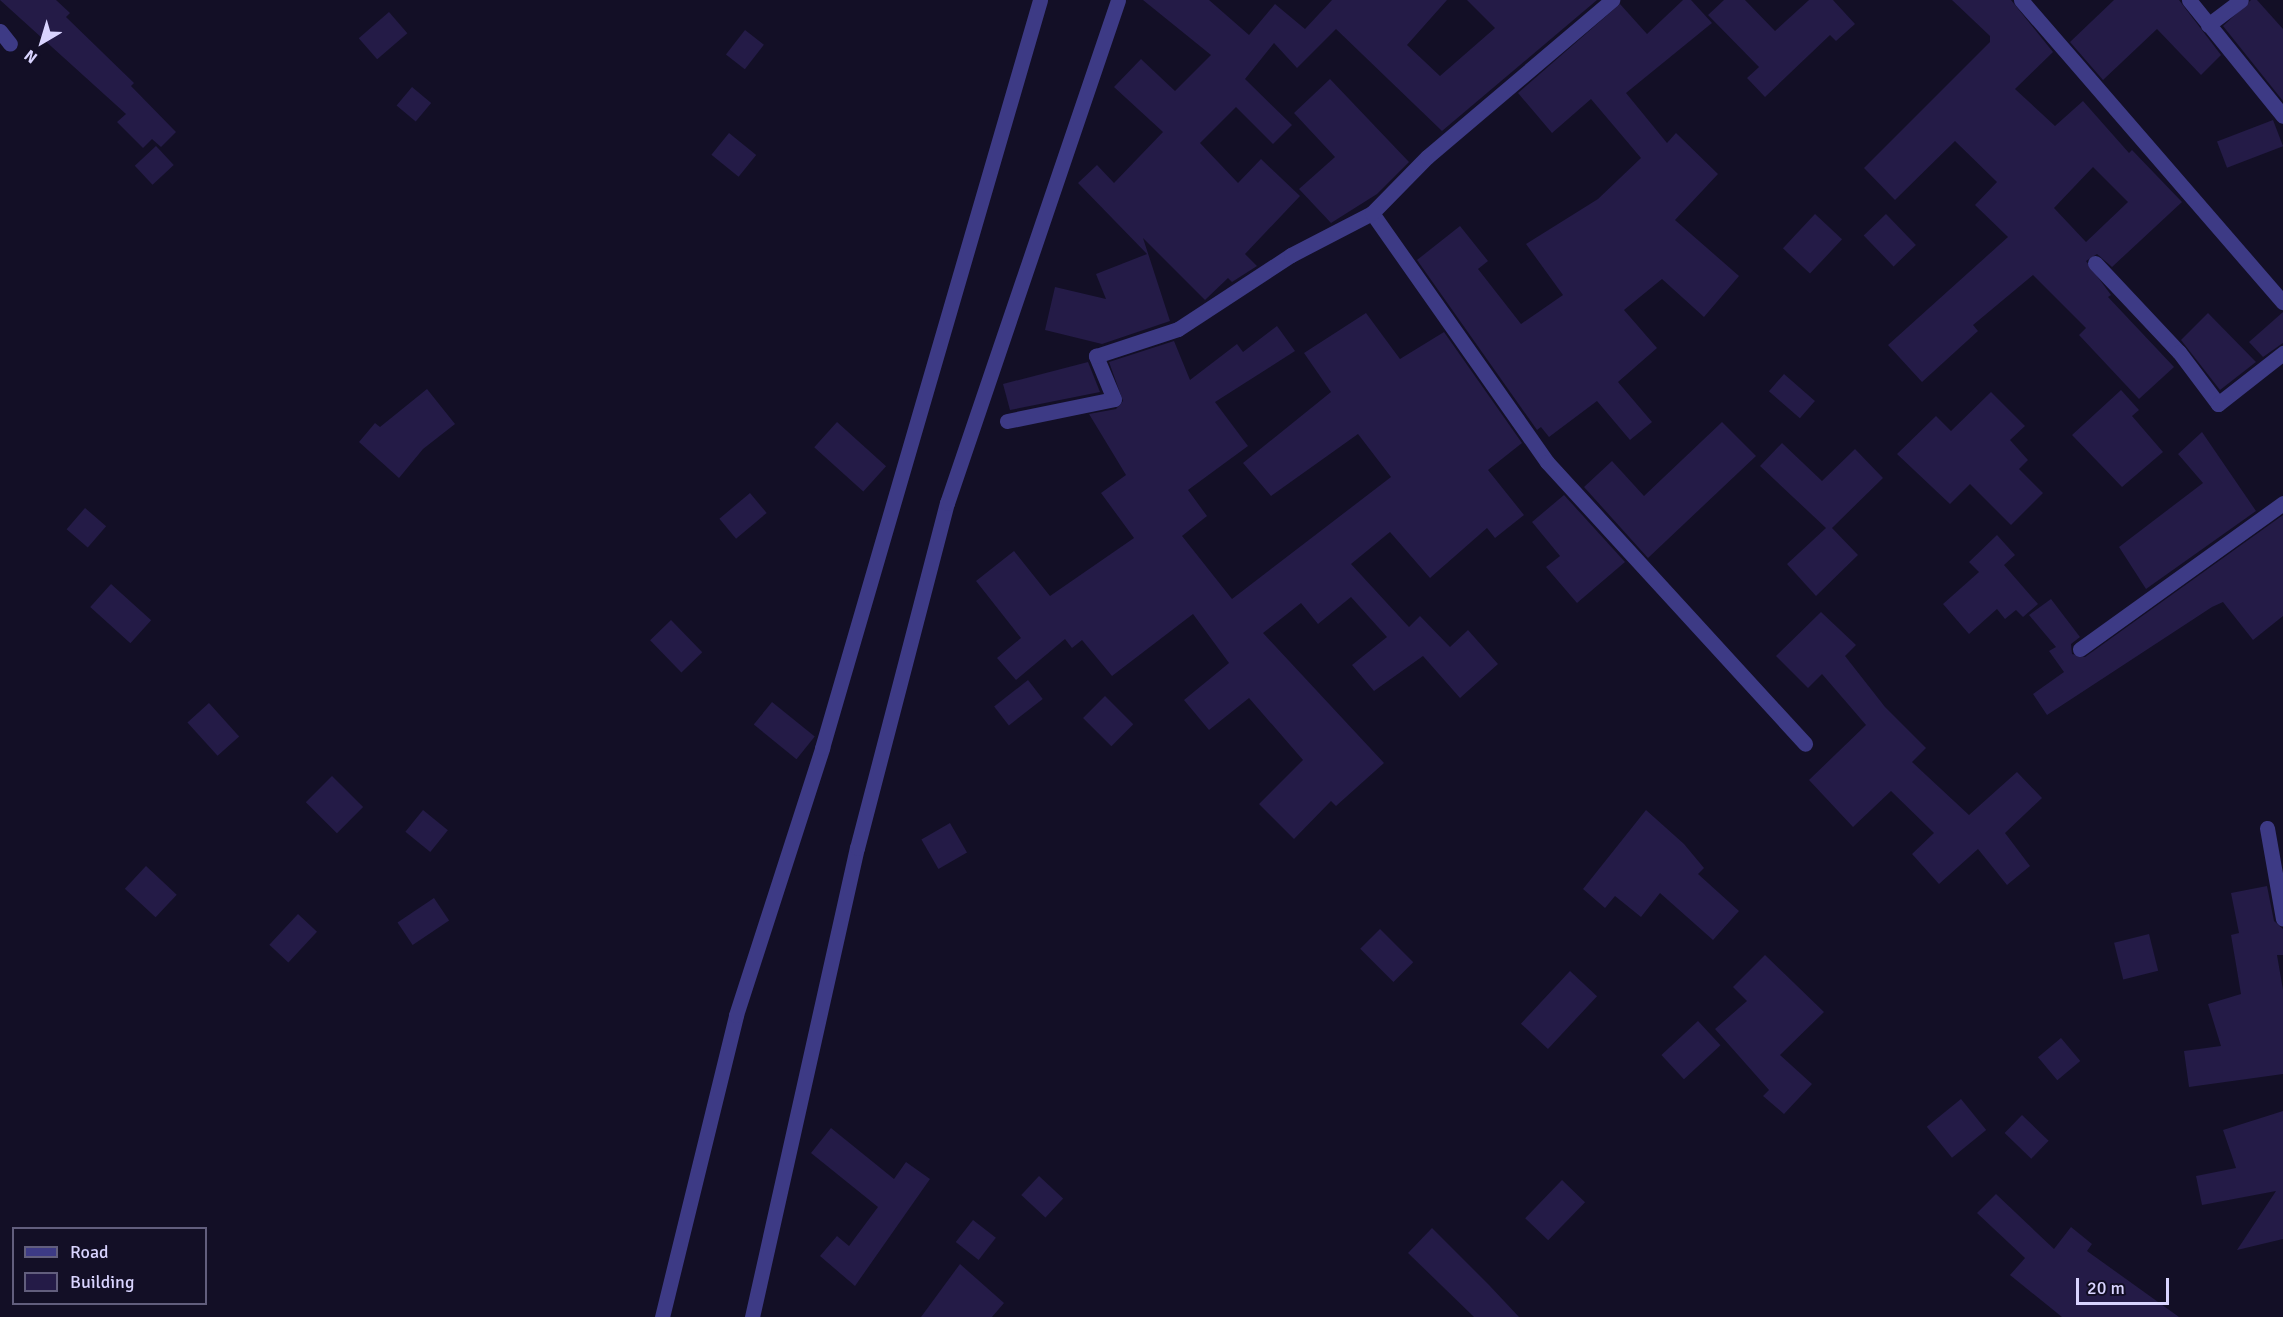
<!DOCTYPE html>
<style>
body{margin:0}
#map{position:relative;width:2283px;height:1317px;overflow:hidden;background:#130f26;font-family:Signika,sans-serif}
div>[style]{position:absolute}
.building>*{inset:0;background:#241b47;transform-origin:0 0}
.minor>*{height:15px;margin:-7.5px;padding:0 7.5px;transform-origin:7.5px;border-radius:7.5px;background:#3d3a85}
span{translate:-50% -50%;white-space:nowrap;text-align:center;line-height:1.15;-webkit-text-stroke:5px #130f26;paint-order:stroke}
.legend{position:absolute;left:12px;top:1227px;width:195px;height:78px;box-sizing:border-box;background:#130f26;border:2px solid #625e7d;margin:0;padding:8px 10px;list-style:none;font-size:18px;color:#d9d4ff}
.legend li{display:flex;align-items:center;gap:12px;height:30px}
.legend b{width:30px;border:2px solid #625e7d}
.north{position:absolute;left:12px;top:12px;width:60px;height:60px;-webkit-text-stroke:4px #130f26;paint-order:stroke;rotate:218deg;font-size:16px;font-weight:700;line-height:24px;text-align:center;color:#d9d4ff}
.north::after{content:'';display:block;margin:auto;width:21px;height:27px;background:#d9d4ff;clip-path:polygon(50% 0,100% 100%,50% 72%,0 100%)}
.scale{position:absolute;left:2076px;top:1278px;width:93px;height:27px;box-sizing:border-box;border:3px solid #d9d4ff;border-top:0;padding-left:8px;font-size:18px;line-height:21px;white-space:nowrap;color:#d9d4ff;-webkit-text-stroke:4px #130f26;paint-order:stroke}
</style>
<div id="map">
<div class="building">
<i style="clip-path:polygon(0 0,56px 0,70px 13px,66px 17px,134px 83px,131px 86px,176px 132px,161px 147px,152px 139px,143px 148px,117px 122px,126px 114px)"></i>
<i style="clip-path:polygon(1143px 0,1209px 0,1249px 35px,1275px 4px,1305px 29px,1332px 0,1447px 0,1407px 45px,1440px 76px,1495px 28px,1467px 0,1597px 0,1442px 131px,1336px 29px,1297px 68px,1274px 43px,1245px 79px,1292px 125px,1273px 144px,1236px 107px,1200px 143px,1238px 183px,1261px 159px,1300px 196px,1245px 254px,1257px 266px,1232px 282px,1228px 278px,1205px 300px,1143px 238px,1170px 321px,1102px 344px,1045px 330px,1055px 287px,1106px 299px,1096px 274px,1147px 254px,1078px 183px,1097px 165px,1114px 183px,1163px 132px,1114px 87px,1141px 59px,1175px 91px,1211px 55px)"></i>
<i style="clip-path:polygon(1683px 0,1691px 0,1712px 23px,1626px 93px,1667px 143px,1676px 133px,1718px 174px,1675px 220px,1739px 276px,1704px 317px,1662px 279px,1624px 310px,1657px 348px,1618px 382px,1652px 422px,1630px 440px,1597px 401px,1549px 437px,1541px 427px,1537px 430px,1417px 260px,1460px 226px,1488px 261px,1478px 269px,1521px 324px,1563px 295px,1526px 244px,1598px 199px,1641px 158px,1591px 99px,1552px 133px,1518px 93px,1620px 4px,1647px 34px)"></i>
<i style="clip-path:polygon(1724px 0,1745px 0,1775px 31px,1809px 0,1833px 0,1855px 24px,1836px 41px,1830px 35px,1765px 97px,1747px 78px,1759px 67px,1708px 15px)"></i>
<i style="clip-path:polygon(evenodd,1952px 0,2011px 0,2053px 52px,2015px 89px,2055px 126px,2083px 101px,2129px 153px,2132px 150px,2182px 202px,2112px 267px,2097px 254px,2086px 261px,2111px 295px,2108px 297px,2174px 367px,2139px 399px,2079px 335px,2086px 328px,2033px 275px,1973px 325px,1978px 331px,1922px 382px,1888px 345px,2008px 237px,1975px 205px,1997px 182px,1955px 141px,1895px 200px,1864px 168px,1990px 42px,1990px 36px,1952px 0,2093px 167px,2128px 202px,2086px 242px,2054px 208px,2093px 167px)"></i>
<i style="clip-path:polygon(2114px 0,2179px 0,2221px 55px,2201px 75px,2157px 29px,2103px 80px,2070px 42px)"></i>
<i style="clip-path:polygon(2251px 0,2257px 0,2283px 29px,2283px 101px,2223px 26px)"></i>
<i style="left:389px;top:12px;width:28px;height:40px;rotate:49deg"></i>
<i style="left:745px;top:30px;width:24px;height:31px;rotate:38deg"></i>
<i style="clip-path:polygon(1330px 79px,1409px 162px,1377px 194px,1331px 223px,1299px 189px,1335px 157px,1294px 113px)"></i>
<i style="left:412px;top:87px;width:25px;height:24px;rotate:40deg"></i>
<i style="left:2273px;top:120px;width:28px;height:60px;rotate:69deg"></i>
<i style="left:729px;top:133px;width:35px;height:28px;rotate:39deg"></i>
<i style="left:156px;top:146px;width:26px;height:29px;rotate:47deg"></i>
<i style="left:1815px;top:214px;width:37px;height:47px;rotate:43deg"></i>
<i style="left:1886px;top:214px;width:43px;height:31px;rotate:46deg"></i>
<i style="clip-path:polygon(2283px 312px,2283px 343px,2263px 357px,2249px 342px)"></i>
<i style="clip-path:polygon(1366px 313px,1400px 359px,1444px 332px,1522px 443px,1488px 470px,1524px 515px,1495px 538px,1487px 528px,1430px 578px,1390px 532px,1351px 564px,1409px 627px,1420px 616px,1450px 647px,1468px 630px,1498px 664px,1460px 698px,1423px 656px,1374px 691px,1352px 665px,1387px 637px,1351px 597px,1318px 624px,1301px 603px,1263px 633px,1384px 763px,1336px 806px,1331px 801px,1294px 839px,1259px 804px,1303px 760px,1249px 698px,1209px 730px,1184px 700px,1229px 663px,1193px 614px,1112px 676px,1082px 640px,1072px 648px,1065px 639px,1016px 680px,997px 658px,1021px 638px,976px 581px,1014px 551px,1050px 596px,1134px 538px,1101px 493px,1126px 475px,1089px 414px,1116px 409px,1123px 401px,1109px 362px,1174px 341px,1190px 380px,1237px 344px,1243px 352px,1277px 326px,1295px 351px,1215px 402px,1248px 446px,1188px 490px,1207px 516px,1182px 536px,1232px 599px,1391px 477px,1358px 434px,1271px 496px,1243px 463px,1331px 392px,1304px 353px)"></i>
<i style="clip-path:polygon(2208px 313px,2256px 362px,2220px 390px,2181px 340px)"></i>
<i style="clip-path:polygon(1088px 362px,1100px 392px,1010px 410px,1003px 384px)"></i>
<i style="left:1784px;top:374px;width:41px;height:23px;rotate:41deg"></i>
<i style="clip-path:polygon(427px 389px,455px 424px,423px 449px,399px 478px,359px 442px,375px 423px,380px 427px)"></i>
<i style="clip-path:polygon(2121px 390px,2139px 410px,2132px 416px,2163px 452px,2122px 487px,2072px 435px)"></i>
<i style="clip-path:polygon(1991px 392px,2025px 426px,2010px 440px,2028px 460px,2019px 469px,2043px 493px,2011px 525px,1970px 484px,1950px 504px,1897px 454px,1936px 416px,1951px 431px)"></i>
<i style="left:837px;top:422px;width:66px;height:34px;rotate:42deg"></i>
<i style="clip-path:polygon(1722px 422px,1756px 456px,1648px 558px,1584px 487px,1612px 461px,1644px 496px)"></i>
<i style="clip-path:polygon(2202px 432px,2256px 511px,2146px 589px,2119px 547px,2203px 483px,2178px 454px)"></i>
<i style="clip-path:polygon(1782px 443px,1822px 481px,1855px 449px,1883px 478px,1832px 528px,1858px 555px,1816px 596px,1787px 564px,1826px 528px,1760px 466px)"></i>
<i style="left:750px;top:493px;width:26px;height:40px;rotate:50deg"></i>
<i style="clip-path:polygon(1564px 495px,1625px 562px,1577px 603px,1546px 567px,1560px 556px,1532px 522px)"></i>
<i style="left:85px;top:508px;width:28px;height:28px;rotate:41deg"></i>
<i style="clip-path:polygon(2283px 515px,2283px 616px,2253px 640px,2223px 602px,2212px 607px,2047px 715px,2033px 694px,2064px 672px,2049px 651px,2056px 647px,2029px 615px,2051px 599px,2080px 637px,2071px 644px,2072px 654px,2085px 657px)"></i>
<i style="clip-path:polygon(1997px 535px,2015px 555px,2004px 565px,2038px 604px,2023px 617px,2016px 610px,2005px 619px,1997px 609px,1969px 634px,1943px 604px,1979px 572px,1969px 562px)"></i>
<i style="left:111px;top:584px;width:54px;height:31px;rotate:42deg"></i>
<i style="clip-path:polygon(1821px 612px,1856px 645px,1845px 656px,1885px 707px,1926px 748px,1912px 762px,1969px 815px,2017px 772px,2042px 798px,2005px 833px,2030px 866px,2007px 885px,1978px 849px,1939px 884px,1912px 854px,1934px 833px,1891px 791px,1853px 827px,1809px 780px,1866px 725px,1822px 674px,1808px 688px,1776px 656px)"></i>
<i style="left:671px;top:620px;width:45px;height:29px;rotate:46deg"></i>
<i style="left:1028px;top:680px;width:24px;height:43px;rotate:52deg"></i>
<i style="left:1105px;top:696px;width:40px;height:31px;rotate:45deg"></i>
<i style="left:772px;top:702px;width:55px;height:29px;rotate:39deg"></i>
<i style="left:209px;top:703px;width:45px;height:29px;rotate:48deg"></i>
<i style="left:332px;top:776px;width:44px;height:37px;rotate:45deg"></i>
<i style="left:423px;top:810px;width:32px;height:28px;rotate:39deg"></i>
<i style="clip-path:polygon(1646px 810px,1684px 844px,1704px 868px,1698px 874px,1739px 911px,1713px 940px,1660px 893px,1641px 917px,1615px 896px,1605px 908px,1583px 889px)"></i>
<i style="left:950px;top:823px;width:34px;height:33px;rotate:60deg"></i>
<i style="left:146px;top:866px;width:42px;height:31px;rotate:43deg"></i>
<i style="clip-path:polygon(2267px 886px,2274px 921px,2283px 929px,2283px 955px,2277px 955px,2283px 990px,2283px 1074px,2189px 1087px,2184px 1051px,2221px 1046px,2208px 1004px,2241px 994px,2231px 935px,2239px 933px,2231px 893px)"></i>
<i style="left:434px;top:898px;width:27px;height:44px;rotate:56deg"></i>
<i style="left:298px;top:914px;width:26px;height:42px;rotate:43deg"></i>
<i style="left:1380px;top:929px;width:47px;height:28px;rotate:45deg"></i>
<i style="left:2149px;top:934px;width:38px;height:36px;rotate:76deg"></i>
<i style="clip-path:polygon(1765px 955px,1824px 1012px,1780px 1055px,1812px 1084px,1784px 1114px,1763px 1096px,1769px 1090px,1715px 1029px,1747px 1001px,1733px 987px)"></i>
<i style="left:1570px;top:971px;width:37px;height:72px;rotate:43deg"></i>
<i style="left:1698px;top:1021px;width:33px;height:50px;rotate:47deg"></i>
<i style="left:2061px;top:1038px;width:30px;height:30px;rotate:50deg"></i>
<i style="left:1961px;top:1099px;width:40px;height:44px;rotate:51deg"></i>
<i style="clip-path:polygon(2283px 1111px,2283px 1239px,2237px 1250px,2276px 1191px,2202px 1205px,2196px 1176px,2236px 1168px,2223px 1130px)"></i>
<i style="left:2022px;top:1115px;width:37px;height:25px;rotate:44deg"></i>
<i style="clip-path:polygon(831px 1128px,894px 1179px,906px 1162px,930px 1179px,855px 1286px,820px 1256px,837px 1236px,849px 1246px,878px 1207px,811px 1153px)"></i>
<i style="left:1039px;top:1176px;width:33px;height:26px;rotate:43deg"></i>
<i style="left:1562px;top:1180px;width:32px;height:53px;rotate:44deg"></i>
<i style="clip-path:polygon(1996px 1194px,2054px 1249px,2071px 1227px,2092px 1244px,2087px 1251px,2179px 1317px,2062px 1317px,2010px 1275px,2025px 1258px,1977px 1213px)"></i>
<i style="left:973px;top:1220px;width:29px;height:28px;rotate:38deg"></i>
<i style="clip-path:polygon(1432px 1228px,1489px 1285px,1519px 1317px,1474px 1317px,1408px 1253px)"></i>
<i style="clip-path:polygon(960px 1264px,1004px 1303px,992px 1317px,921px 1317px)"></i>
</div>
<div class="minor">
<i style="left:2021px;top:0;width:400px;rotate:49.1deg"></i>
<i style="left:2189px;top:0;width:149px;rotate:51deg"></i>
<i style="left:2208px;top:25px;width:41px;rotate:-37.1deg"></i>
<i style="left:0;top:31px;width:16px;rotate:52deg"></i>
<i style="left:1372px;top:213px;width:304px;rotate:54.9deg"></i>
<i style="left:1547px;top:462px;width:382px;rotate:47.5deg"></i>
<i style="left:2095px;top:263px;width:122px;rotate:46.7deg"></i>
<i style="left:2179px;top:352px;width:65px;rotate:53.1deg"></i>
<i style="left:2218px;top:404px;width:83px;rotate:-38.1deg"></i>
<i style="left:1007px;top:421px;width:109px;rotate:-11.6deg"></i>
<i style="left:1114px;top:399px;width:47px;rotate:-112.7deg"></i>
<i style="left:1096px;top:356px;width:86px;rotate:-18.2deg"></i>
<i style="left:1178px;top:329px;width:135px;rotate:-33.2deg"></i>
<i style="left:1291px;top:255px;width:91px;rotate:-27.4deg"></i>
<i style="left:1372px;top:213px;width:78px;rotate:-45.5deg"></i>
<i style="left:1427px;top:157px;width:243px;rotate:-40.3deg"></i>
<i style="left:2080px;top:649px;width:250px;rotate:-35.7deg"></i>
<i style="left:2267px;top:828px;width:92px;rotate:80deg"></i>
<i style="left:662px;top:1317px;width:311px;rotate:-76.2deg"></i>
<i style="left:736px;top:1015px;width:281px;rotate:-72.1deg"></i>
<i style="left:822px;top:748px;width:779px;rotate:-73.75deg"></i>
<i style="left:752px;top:1317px;width:481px;rotate:-77.4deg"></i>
<i style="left:857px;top:848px;width:357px;rotate:-75.4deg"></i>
<i style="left:947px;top:503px;width:531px;rotate:-71.22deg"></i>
</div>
<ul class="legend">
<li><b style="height:8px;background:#3d3a85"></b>Road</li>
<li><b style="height:16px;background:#241b47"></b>Building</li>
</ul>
<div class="north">N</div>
<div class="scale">20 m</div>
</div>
